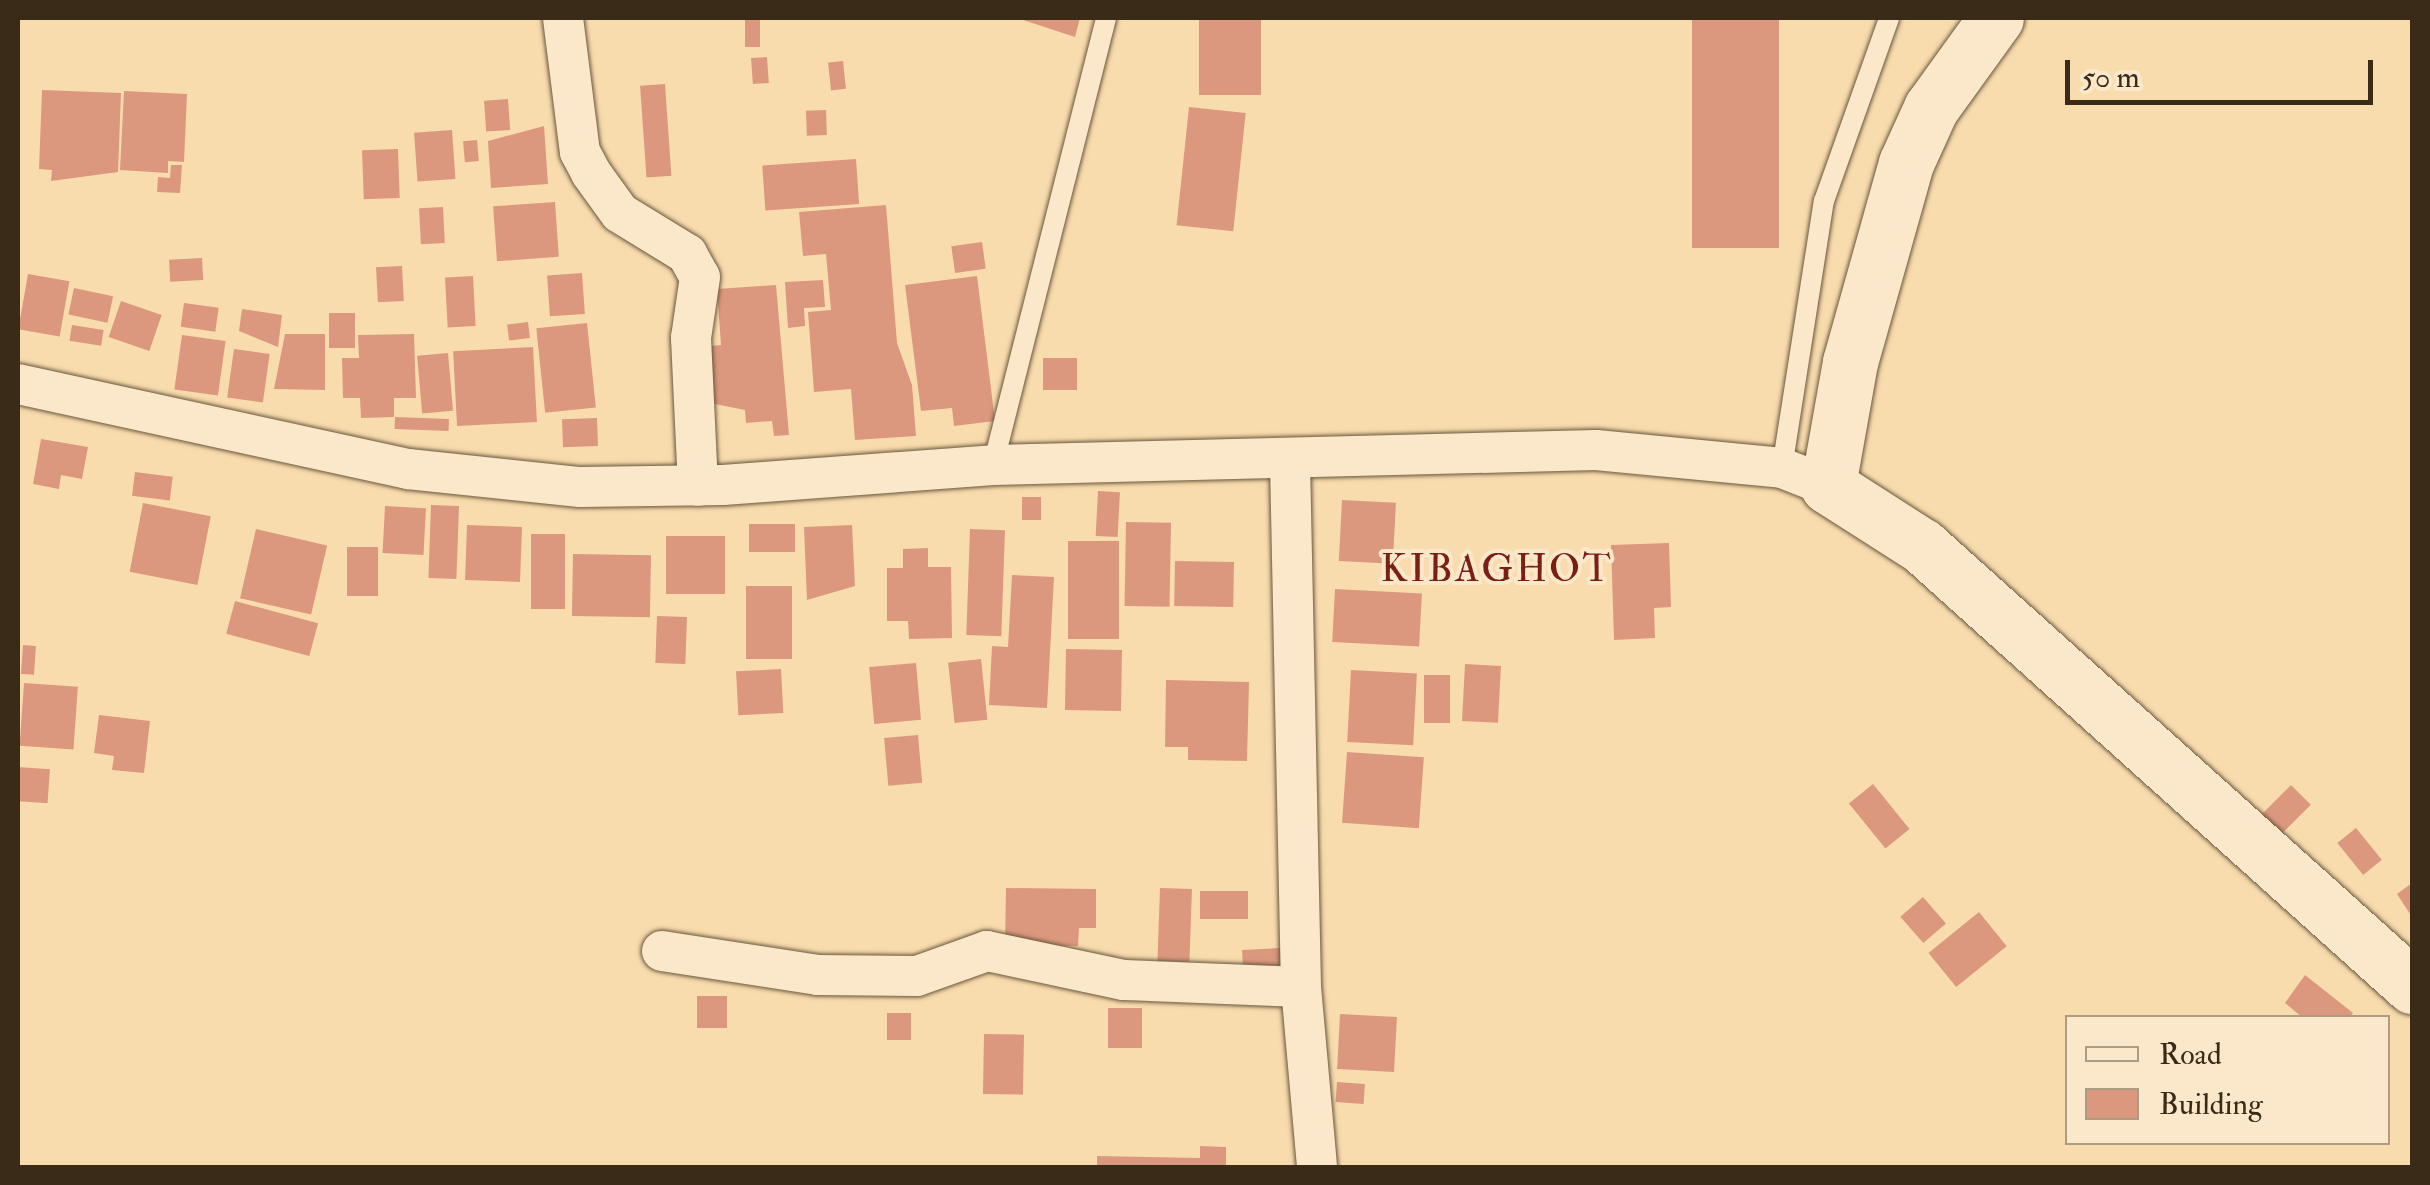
<!DOCTYPE html>
<style>
body{margin:0}
#map{position:relative;width:2430px;height:1185px;overflow:hidden;background:#f9dcad;font-family:"IM FELL Double Pica",serif}
div>[style]{position:absolute}
.building>*{inset:0;background:#dc987e;transform-origin:0 0}
.roads{filter:drop-shadow(0 0 2px #69573d) drop-shadow(0 0 2px #69573d)}
.lane>*{height:20px;margin:-10px;padding:0 10px;transform-origin:10px;border-radius:10px;background:#fbe8ca}
.street>*{height:40px;margin:-20px;padding:0 20px;transform-origin:20px;border-radius:20px;background:#fbe8ca}
.secondary>*{height:55px;margin:-27.5px;padding:0 27.5px;transform-origin:27.5px;border-radius:27.5px;background:#fbe8ca}
span{translate:-50% -50%;white-space:nowrap;text-align:center;line-height:1.15;-webkit-text-stroke:8px #fbe8ca;paint-order:stroke}
.quarter-label{font-size:38px;color:#7a1f14;letter-spacing:2.5px}
.frame{position:absolute;inset:0;border:20px solid #392b18;pointer-events:none}
.legend{position:absolute;left:2065px;top:1015px;width:325px;height:130px;box-sizing:border-box;background:#fbe8ca;border:2px solid #ad9c83;margin:0;padding:12px 18px;list-style:none;font-size:30px;color:#392b18}
.legend li{display:flex;align-items:center;gap:20px;height:50px}
.legend b{width:50px;border:2px solid #ad9c83}
.scale{position:absolute;left:2065px;top:60px;width:308px;height:45px;box-sizing:border-box;border:5px solid #392b18;border-top:0;padding-left:12px;font-size:30px;line-height:35px;white-space:nowrap;color:#392b18;-webkit-text-stroke:8px #fbe8ca;paint-order:stroke}
</style>
<div id="map">
<div class="building">
<i style="left:745px;top:18px;width:15px;height:29px"></i>
<i style="clip-path:polygon(1017px 18px,1080px 18px,1075px 37px)"></i>
<i style="left:1199px;top:18px;width:62px;height:77px"></i>
<i style="left:1692px;top:18px;width:87px;height:230px"></i>
<i style="left:767px;top:57px;width:26px;height:16px;rotate:86deg"></i>
<i style="left:843px;top:61px;width:28px;height:15px;rotate:84deg"></i>
<i style="left:665px;top:84px;width:92px;height:25px;rotate:86deg"></i>
<i style="clip-path:polygon(42px 90px,121px 93px,118px 172px,51px 181px,52px 170px,39px 169px)"></i>
<i style="clip-path:polygon(124px 91px,187px 94px,184px 162px,168px 161px,168px 173px,120px 170px)"></i>
<i style="left:508px;top:99px;width:31px;height:24px;rotate:86deg"></i>
<i style="left:1189px;top:107px;width:57px;height:119px;rotate:6deg"></i>
<i style="left:826px;top:110px;width:25px;height:20px;rotate:88deg"></i>
<i style="clip-path:polygon(544px 126px,548px 184px,491px 188px,488px 141px)"></i>
<i style="left:452px;top:130px;width:49px;height:38px;rotate:86deg"></i>
<i style="left:477px;top:140px;width:21px;height:14px;rotate:85deg"></i>
<i style="left:398px;top:149px;width:49px;height:36px;rotate:88deg"></i>
<i style="left:856px;top:159px;width:45px;height:94px;rotate:86deg"></i>
<i style="clip-path:polygon(171px 165px,182px 165px,180px 193px,157px 192px,158px 177px,170px 178px)"></i>
<i style="left:555px;top:202px;width:55px;height:62px;rotate:86deg"></i>
<i style="clip-path:polygon(886px 205px,897px 343px,912px 385px,916px 436px,855px 440px,851px 389px,814px 392px,808px 312px,831px 310px,826px 254px,803px 256px,799px 212px)"></i>
<i style="left:443px;top:207px;width:36px;height:24px;rotate:87deg"></i>
<i style="left:982px;top:242px;width:27px;height:31px;rotate:82deg"></i>
<i style="left:202px;top:258px;width:22px;height:33px;rotate:87deg"></i>
<i style="left:402px;top:266px;width:35px;height:26px;rotate:87deg"></i>
<i style="left:582px;top:273px;width:41px;height:35px;rotate:86deg"></i>
<i style="left:28px;top:274px;width:42px;height:56px;rotate:10deg"></i>
<i style="left:473px;top:276px;width:50px;height:28px;rotate:87deg"></i>
<i style="clip-path:polygon(977px 276px,995px 421px,954px 426px,952px 408px,921px 411px,905px 285px)"></i>
<i style="clip-path:polygon(823px 280px,825px 307px,804px 308px,805px 326px,788px 328px,785px 282px)"></i>
<i style="clip-path:polygon(776px 285px,789px 435px,774px 436px,772px 421px,746px 423px,745px 410px,705px 402px,700px 347px,721px 345px,717px 289px)"></i>
<i style="left:74px;top:288px;width:40px;height:27px;rotate:12deg"></i>
<i style="left:121px;top:301px;width:43px;height:38px;rotate:19deg"></i>
<i style="left:184px;top:303px;width:35px;height:24px;rotate:8deg"></i>
<i style="clip-path:polygon(242px 309px,282px 315px,278px 347px,239px 331px)"></i>
<i style="left:329px;top:313px;width:26px;height:35px"></i>
<i style="left:528px;top:322px;width:16px;height:21px;rotate:83deg"></i>
<i style="left:587px;top:323px;width:85px;height:51px;rotate:84deg"></i>
<i style="left:72px;top:325px;width:32px;height:16px;rotate:9deg"></i>
<i style="clip-path:polygon(285px 334px,325px 334px,325px 390px,274px 389px)"></i>
<i style="clip-path:polygon(414px 334px,416px 398px,394px 398px,394px 417px,361px 418px,360px 398px,343px 398px,342px 358px,359px 358px,358px 335px)"></i>
<i style="left:182px;top:335px;width:44px;height:55px;rotate:8deg"></i>
<i style="left:533px;top:347px;width:75px;height:80px;rotate:87deg"></i>
<i style="left:234px;top:349px;width:36px;height:49px;rotate:8deg"></i>
<i style="left:448px;top:353px;width:58px;height:31px;rotate:85deg"></i>
<i style="left:1043px;top:358px;width:34px;height:32px"></i>
<i style="left:395px;top:417px;width:54px;height:12px;rotate:2deg"></i>
<i style="left:597px;top:418px;width:28px;height:35px;rotate:88deg"></i>
<i style="clip-path:polygon(41px 439px,88px 447px,82px 479px,61px 475px,59px 489px,33px 484px)"></i>
<i style="left:135px;top:472px;width:38px;height:24px;rotate:7deg"></i>
<i style="left:1098px;top:491px;width:22px;height:45px;rotate:3deg"></i>
<i style="left:1022px;top:497px;width:19px;height:23px"></i>
<i style="left:1342px;top:500px;width:54px;height:61px;rotate:3deg"></i>
<i style="left:143px;top:503px;width:69px;height:70px;rotate:11deg"></i>
<i style="left:431px;top:505px;width:28px;height:73px;rotate:2deg"></i>
<i style="left:385px;top:506px;width:41px;height:47px;rotate:3deg"></i>
<i style="left:1126px;top:522px;width:45px;height:84px;rotate:1deg"></i>
<i style="left:749px;top:524px;width:46px;height:28px"></i>
<i style="left:467px;top:525px;width:55px;height:55px;rotate:2deg"></i>
<i style="clip-path:polygon(852px 525px,855px 586px,807px 600px,804px 527px)"></i>
<i style="left:256px;top:529px;width:73px;height:71px;rotate:13deg"></i>
<i style="left:970px;top:529px;width:35px;height:106px;rotate:2deg"></i>
<i style="left:531px;top:534px;width:34px;height:75px"></i>
<i style="left:666px;top:536px;width:59px;height:58px"></i>
<i style="left:1068px;top:541px;width:51px;height:98px"></i>
<i style="clip-path:polygon(1669px 543px,1671px 607px,1654px 608px,1655px 638px,1614px 640px,1611px 545px)"></i>
<i style="left:347px;top:547px;width:31px;height:49px"></i>
<i style="clip-path:polygon(928px 548px,928px 567px,951px 567px,952px 638px,909px 639px,908px 621px,887px 621px,887px 568px,903px 568px,903px 549px)"></i>
<i style="left:573px;top:554px;width:78px;height:62px;rotate:1deg"></i>
<i style="left:1175px;top:561px;width:59px;height:45px;rotate:1deg"></i>
<i style="clip-path:polygon(1012px 575px,1054px 577px,1047px 708px,989px 705px,992px 646px,1008px 647px)"></i>
<i style="left:746px;top:586px;width:46px;height:73px"></i>
<i style="left:1335px;top:589px;width:87px;height:53px;rotate:3deg"></i>
<i style="left:235px;top:601px;width:86px;height:34px;rotate:15deg"></i>
<i style="left:657px;top:616px;width:30px;height:47px;rotate:2deg"></i>
<i style="left:23px;top:645px;width:13px;height:29px;rotate:4deg"></i>
<i style="left:1066px;top:649px;width:56px;height:61px;rotate:1deg"></i>
<i style="left:981px;top:659px;width:61px;height:33px;rotate:84deg"></i>
<i style="left:916px;top:663px;width:57px;height:47px;rotate:85deg"></i>
<i style="left:1465px;top:664px;width:36px;height:57px;rotate:3deg"></i>
<i style="left:781px;top:669px;width:44px;height:45px;rotate:87deg"></i>
<i style="left:1351px;top:670px;width:66px;height:72px;rotate:3deg"></i>
<i style="left:1424px;top:675px;width:26px;height:48px"></i>
<i style="clip-path:polygon(1166px 680px,1249px 682px,1247px 761px,1188px 760px,1188px 747px,1165px 747px)"></i>
<i style="left:24px;top:683px;width:54px;height:63px;rotate:4deg"></i>
<i style="clip-path:polygon(99px 715px,150px 721px,144px 773px,112px 770px,114px 756px,94px 753px)"></i>
<i style="left:918px;top:735px;width:48px;height:34px;rotate:85deg"></i>
<i style="left:1347px;top:752px;width:77px;height:71px;rotate:4deg"></i>
<i style="left:18px;top:767px;width:32px;height:34px;rotate:4deg"></i>
<i style="left:1873px;top:784px;width:58px;height:31px;rotate:51deg"></i>
<i style="left:2291px;top:785px;width:28px;height:41px;rotate:45deg"></i>
<i style="left:2356px;top:828px;width:41px;height:24px;rotate:51deg"></i>
<i style="clip-path:polygon(2412px 883px,2412px 917px,2397px 894px)"></i>
<i style="clip-path:polygon(1006px 888px,1096px 889px,1096px 928px,1079px 928px,1078px 946px,1005px 945px)"></i>
<i style="left:1160px;top:888px;width:32px;height:73px;rotate:2deg"></i>
<i style="left:1248px;top:891px;width:28px;height:48px;rotate:90deg"></i>
<i style="left:1923px;top:897px;width:35px;height:30px;rotate:49deg"></i>
<i style="left:1979px;top:912px;width:44px;height:65px;rotate:51deg"></i>
<i style="left:1280px;top:948px;width:17px;height:38px;rotate:87deg"></i>
<i style="clip-path:polygon(2305px 975px,2353px 1013px,2349px 1018px,2303px 1018px,2285px 1003px)"></i>
<i style="left:697px;top:996px;width:30px;height:32px"></i>
<i style="left:1108px;top:1008px;width:34px;height:40px"></i>
<i style="left:887px;top:1013px;width:24px;height:27px"></i>
<i style="left:1340px;top:1014px;width:57px;height:55px;rotate:3deg"></i>
<i style="left:984px;top:1034px;width:40px;height:60px;rotate:1deg"></i>
<i style="left:1337px;top:1082px;width:28px;height:20px;rotate:4deg"></i>
<i style="clip-path:polygon(1200px 1146px,1226px 1147px,1226px 1168px,1097px 1168px,1097px 1156px,1200px 1158px)"></i>
</div>
<div class="roads">
<div class="lane">
<i style="left:993px;top:465px;width:461px;rotate:-75.8deg"></i>
<i style="left:1782px;top:468px;width:270px;rotate:-81.1deg"></i>
<i style="left:1824px;top:201px;width:194px;rotate:-70.4deg"></i>
</div>
<div class="street">
<i style="left:563px;top:18px;width:135px;rotate:82.8deg"></i>
<i style="left:580px;top:152px;width:24px;rotate:62deg"></i>
<i style="left:591px;top:173px;width:49px;rotate:54.1deg"></i>
<i style="left:620px;top:213px;width:79px;rotate:31.5deg"></i>
<i style="left:687px;top:254px;width:26px;rotate:61deg"></i>
<i style="left:700px;top:277px;width:62px;rotate:98.4deg"></i>
<i style="left:691px;top:338px;width:148px;rotate:87.3deg"></i>
<i style="left:18px;top:384px;width:399px;rotate:12.3deg"></i>
<i style="left:408px;top:469px;width:173px;rotate:6deg"></i>
<i style="left:580px;top:487px;width:143px;rotate:-0.8deg"></i>
<i style="left:723px;top:485px;width:271px;rotate:-4.2deg"></i>
<i style="left:993px;top:465px;width:603px;rotate:-1.42deg"></i>
<i style="left:1596px;top:450px;width:187px;rotate:5.5deg"></i>
<i style="left:1782px;top:468px;width:49px;rotate:21.4deg"></i>
<i style="left:1290px;top:462px;width:525px;rotate:88.8deg"></i>
<i style="left:1301px;top:987px;width:182px;rotate:84.9deg"></i>
<i style="left:662px;top:951px;width:158px;rotate:8.7deg"></i>
<i style="left:818px;top:975px;width:99px;rotate:0.6deg"></i>
<i style="left:917px;top:976px;width:74px;rotate:-19.7deg"></i>
<i style="left:987px;top:951px;width:140px;rotate:12deg"></i>
<i style="left:1124px;top:980px;width:177px;rotate:2.3deg"></i>
</div>
<div class="secondary">
<i style="left:1996px;top:18px;width:111px;rotate:125.8deg"></i>
<i style="left:1931px;top:108px;width:60px;rotate:114.4deg"></i>
<i style="left:1906px;top:163px;width:207px;rotate:105.7deg"></i>
<i style="left:1850px;top:362px;width:126px;rotate:100.1deg"></i>
<i style="left:1828px;top:486px;width:112px;rotate:32.6deg"></i>
<i style="left:1922px;top:546px;width:659px;rotate:41.92deg"></i>
</div>
</div>
<div class="quarter-label">
<span style="left:1497px;top:570px">KIBAGHOT</span>
</div>
<div class="frame"></div>
<ul class="legend">
<li><b style="height:12px;background:#fbe8ca"></b>Road</li>
<li><b style="height:28px;background:#dc987e"></b>Building</li>
</ul>
<div class="scale">50 m</div>
</div>
